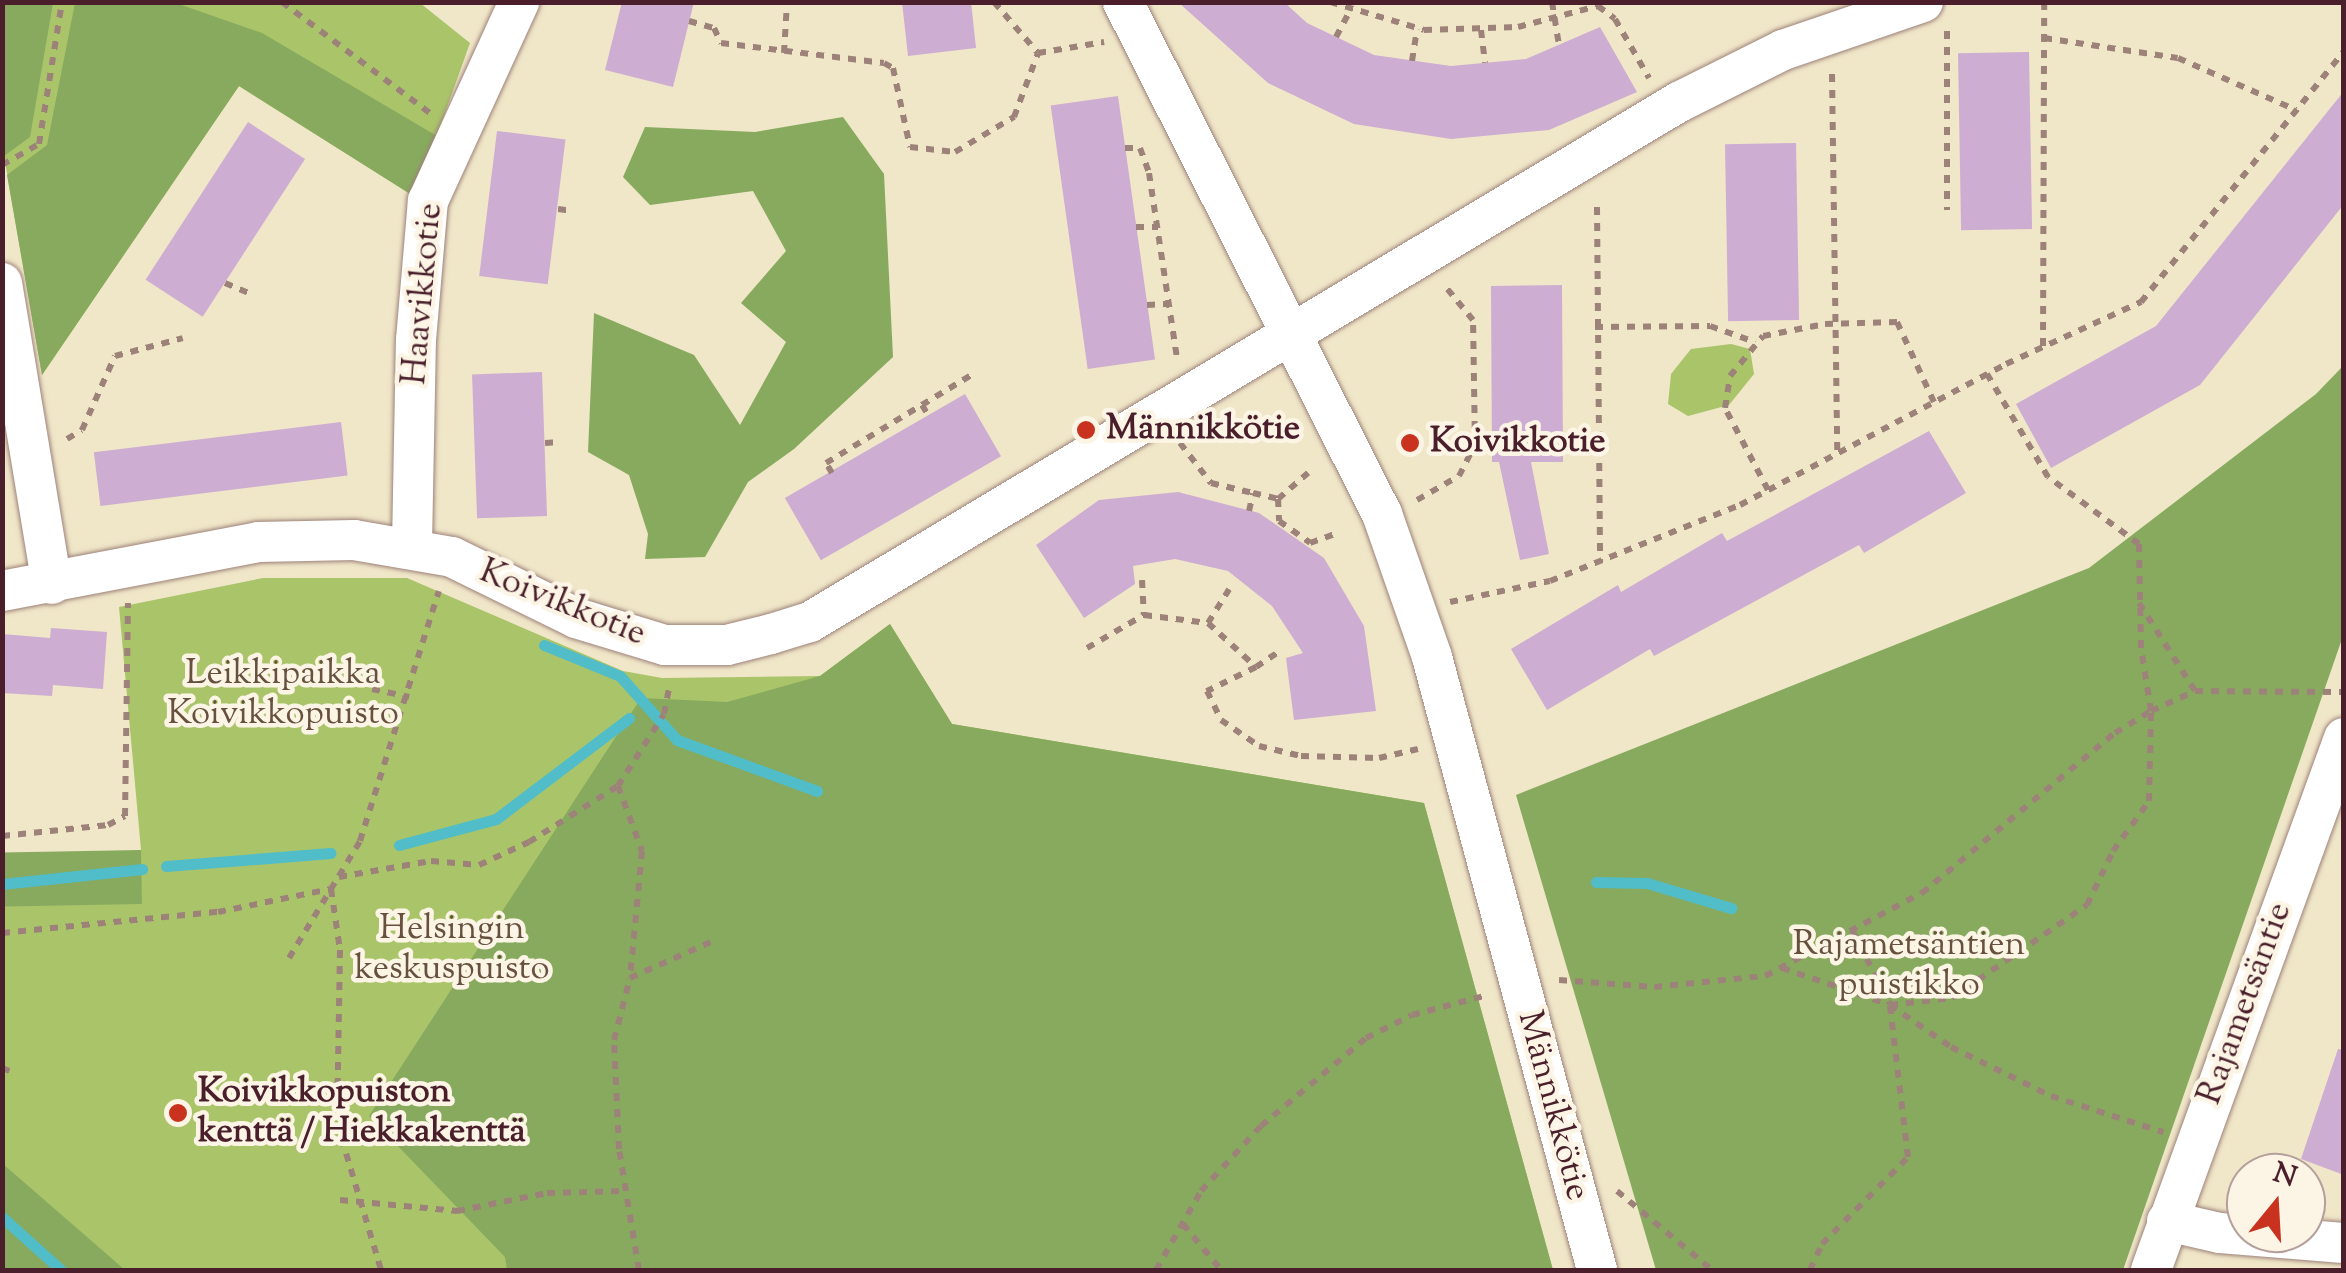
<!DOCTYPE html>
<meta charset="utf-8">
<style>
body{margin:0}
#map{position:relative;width:2346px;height:1273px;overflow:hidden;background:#f0e6c8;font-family:"Sorts Mill Goudy",serif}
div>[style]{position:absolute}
.green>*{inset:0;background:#aac46a}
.forest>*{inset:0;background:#87aa5e;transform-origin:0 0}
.stream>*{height:11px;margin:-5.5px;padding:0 5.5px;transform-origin:5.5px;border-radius:5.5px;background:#50bdc9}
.building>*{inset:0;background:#ceadd2;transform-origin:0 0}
.path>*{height:6px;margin-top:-3px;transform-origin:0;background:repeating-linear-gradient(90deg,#9d827a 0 8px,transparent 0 16px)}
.roads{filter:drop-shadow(0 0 2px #9d827a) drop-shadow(0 0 2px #9d827a)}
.minor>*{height:40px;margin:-20px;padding:0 20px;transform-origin:20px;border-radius:20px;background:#fff}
.dots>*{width:28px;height:28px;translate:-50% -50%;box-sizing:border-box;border:5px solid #fcf5e5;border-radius:50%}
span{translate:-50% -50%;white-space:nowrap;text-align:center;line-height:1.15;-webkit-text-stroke:9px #fcf5e5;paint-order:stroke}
.street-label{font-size:35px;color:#4a1f2b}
.poi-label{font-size:35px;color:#4a1f2b;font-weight:700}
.left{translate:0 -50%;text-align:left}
.park-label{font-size:35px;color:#67513e}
.frame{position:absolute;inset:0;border:5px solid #4a1f2b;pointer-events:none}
.north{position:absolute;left:2226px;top:1153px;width:100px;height:100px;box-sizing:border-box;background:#fcf5e5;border:2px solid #b59f9b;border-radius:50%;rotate:18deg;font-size:28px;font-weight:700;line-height:40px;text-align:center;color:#4a1f2b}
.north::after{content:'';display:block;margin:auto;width:35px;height:45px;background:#c8321e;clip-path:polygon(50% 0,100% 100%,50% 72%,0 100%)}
</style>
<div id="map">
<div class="green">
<i style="clip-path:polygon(2px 3px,420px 3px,470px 43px,415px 197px,239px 86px,42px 375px,3px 150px)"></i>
<i style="clip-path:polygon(1731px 344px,1750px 349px,1754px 374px,1729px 405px,1688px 416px,1668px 404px,1671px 374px,1691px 349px)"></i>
<i style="clip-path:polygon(263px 578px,407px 578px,623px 671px,662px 678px,820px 676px,890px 624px,952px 724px,1424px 803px,1553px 1270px,3px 1270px,2px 870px,141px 850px,119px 607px)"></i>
</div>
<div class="forest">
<i style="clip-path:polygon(173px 2px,262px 33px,437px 136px,415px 197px,239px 86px,42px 375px,7px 175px,47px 145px,75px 3px)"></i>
<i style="clip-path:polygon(2px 3px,53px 3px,30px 137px,4px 156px)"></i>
<i style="clip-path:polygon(843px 117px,884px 174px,893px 357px,794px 449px,748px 482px,705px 557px,645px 559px,648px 534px,629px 475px,588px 452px,594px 313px,694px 355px,740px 425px,786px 342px,741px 303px,786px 251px,753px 191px,650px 205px,623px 177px,645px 127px,755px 132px)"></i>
<i style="clip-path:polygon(2343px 366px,2343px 636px,2123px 1270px,1656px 1270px,1516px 795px,2089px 568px,2316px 394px)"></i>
<i style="clip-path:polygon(890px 624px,952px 724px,1424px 803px,1553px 1270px,507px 1270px,505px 1257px,369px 1116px,641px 698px,727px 702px,820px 676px)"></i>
<i style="left:141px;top:850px;width:54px;height:139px;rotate:89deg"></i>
<i style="clip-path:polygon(2px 1164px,3px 1164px,125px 1270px,3px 1270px)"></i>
</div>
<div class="stream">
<i style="left:544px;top:645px;width:82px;rotate:22.2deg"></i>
<i style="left:620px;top:676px;width:86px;rotate:48.3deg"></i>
<i style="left:677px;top:740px;width:149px;rotate:20deg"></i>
<i style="left:399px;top:845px;width:100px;rotate:-15deg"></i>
<i style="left:496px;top:819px;width:167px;rotate:-37.2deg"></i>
<i style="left:166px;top:866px;width:165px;rotate:-4.5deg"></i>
<i style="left:1596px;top:882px;width:51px;rotate:1.1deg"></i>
<i style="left:1647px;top:883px;width:88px;rotate:16.6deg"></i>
<i style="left:2px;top:884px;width:141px;rotate:-6.1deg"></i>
<i style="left:2px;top:1217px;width:79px;rotate:41.9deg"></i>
</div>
<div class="building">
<i style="clip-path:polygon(622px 2px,694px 2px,673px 87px,605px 70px)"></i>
<i style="clip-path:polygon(902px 2px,971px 2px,976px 48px,908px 56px)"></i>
<i style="clip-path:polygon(1178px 2px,1284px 2px,1307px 23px,1374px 55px,1451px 66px,1526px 59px,1600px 27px,1637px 92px,1549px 130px,1451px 139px,1354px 124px,1268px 83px)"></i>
<i style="left:2029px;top:52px;width:177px;height:71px;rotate:89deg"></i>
<i style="clip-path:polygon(2344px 91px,2344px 204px,2200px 385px,2051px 468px,2016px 404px,2156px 326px)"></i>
<i style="left:1118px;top:96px;width:266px;height:68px;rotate:82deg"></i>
<i style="left:248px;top:122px;width:68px;height:188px;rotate:33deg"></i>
<i style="left:497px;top:131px;width:69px;height:146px;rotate:7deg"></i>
<i style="left:1796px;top:143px;width:177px;height:71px;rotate:89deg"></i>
<i style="clip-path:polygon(1562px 285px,1563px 462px,1531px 462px,1549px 554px,1520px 560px,1499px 462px,1492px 462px,1491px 286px)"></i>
<i style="left:542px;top:372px;width:144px;height:70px;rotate:88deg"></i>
<i style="left:965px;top:394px;width:72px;height:208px;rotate:60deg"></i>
<i style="left:341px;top:422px;width:54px;height:249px;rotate:83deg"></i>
<i style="clip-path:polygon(1929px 431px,1966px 493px,1864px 553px,1859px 545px,1654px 656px,1650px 649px,1547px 710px,1511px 649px,1618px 585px,1621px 592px,1722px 533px,1727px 541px)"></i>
<i style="clip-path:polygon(1178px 492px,1259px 513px,1324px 558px,1364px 626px,1376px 711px,1294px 720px,1286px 658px,1303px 653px,1272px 606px,1228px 571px,1175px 559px,1133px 566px,1135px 584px,1084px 618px,1036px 545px,1099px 500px)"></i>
<i style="clip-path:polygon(51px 628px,107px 632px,103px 689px,53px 685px,52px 696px,2px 693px,2px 634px,50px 638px)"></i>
<i style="clip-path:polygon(2338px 1049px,2344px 1050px,2344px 1175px,2301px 1159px)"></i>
</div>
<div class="path">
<i style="left:282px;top:2px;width:185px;rotate:36.9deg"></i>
<i style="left:994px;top:2px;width:67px;rotate:49.2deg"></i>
<i style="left:1038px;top:53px;width:67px;rotate:-9.5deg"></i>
<i style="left:1330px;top:2px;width:98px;rotate:16.6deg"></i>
<i style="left:1424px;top:30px;width:94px;rotate:-1.8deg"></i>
<i style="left:1518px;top:27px;width:83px;rotate:-14.7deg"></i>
<i style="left:1598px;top:6px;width:21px;rotate:37deg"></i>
<i style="left:1615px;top:19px;width:68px;rotate:60deg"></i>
<i style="left:1552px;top:2px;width:44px;rotate:80.8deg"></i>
<i style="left:689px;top:21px;width:26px;rotate:16deg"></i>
<i style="left:714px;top:28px;width:17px;rotate:65deg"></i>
<i style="left:721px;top:43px;width:164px;rotate:7deg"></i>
<i style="left:884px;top:63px;width:10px;rotate:29deg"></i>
<i style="left:893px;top:68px;width:81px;rotate:77.9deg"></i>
<i style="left:910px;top:147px;width:45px;rotate:6.3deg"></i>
<i style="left:955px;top:152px;width:69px;rotate:-30.7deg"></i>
<i style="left:1014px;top:117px;width:68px;rotate:-69.4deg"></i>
<i style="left:1481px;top:30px;width:33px;rotate:83deg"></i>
<i style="left:1947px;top:31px;width:179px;rotate:90deg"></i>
<i style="left:1336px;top:37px;width:30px;rotate:-62deg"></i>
<i style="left:2044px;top:38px;width:135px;rotate:8.5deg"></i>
<i style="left:2178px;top:58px;width:129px;rotate:23.8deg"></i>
<i style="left:784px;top:53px;width:51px;rotate:-86.6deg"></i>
<i style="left:1412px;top:61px;width:32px;rotate:-81deg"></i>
<i style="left:1832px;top:74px;width:378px;rotate:89.2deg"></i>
<i style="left:1125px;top:148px;width:15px"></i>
<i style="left:1140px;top:148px;width:27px;rotate:70deg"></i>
<i style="left:1149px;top:173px;width:188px;rotate:81.4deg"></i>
<i style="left:2px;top:165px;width:43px;rotate:-29.6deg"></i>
<i style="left:39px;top:144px;width:144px;rotate:-80.8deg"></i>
<i style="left:1597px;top:207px;width:355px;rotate:89.5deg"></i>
<i style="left:558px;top:209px;width:15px;rotate:8deg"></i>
<i style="left:1136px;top:227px;width:22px"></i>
<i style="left:225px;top:283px;width:25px;rotate:23deg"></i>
<i style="left:1147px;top:305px;width:22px;rotate:-3deg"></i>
<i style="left:1595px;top:327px;width:115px;rotate:-0.5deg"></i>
<i style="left:1710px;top:326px;width:48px;rotate:19.6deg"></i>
<i style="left:2043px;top:346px;width:344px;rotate:-89.8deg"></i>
<i style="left:922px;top:405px;width:12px;rotate:59deg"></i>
<i style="left:67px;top:439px;width:17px;rotate:-31deg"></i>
<i style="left:82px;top:430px;width:81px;rotate:-66deg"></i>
<i style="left:115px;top:356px;width:70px;rotate:-14.8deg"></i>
<i style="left:545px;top:443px;width:15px;rotate:-4deg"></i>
<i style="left:1180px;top:443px;width:51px;rotate:52.2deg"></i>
<i style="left:1211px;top:483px;width:43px;rotate:13.4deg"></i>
<i style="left:832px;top:473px;width:12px;rotate:-121deg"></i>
<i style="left:826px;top:463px;width:175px;rotate:-31.2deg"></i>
<i style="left:1768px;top:490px;width:93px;rotate:-117.7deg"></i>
<i style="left:1725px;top:408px;width:32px;rotate:-81deg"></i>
<i style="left:1730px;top:376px;width:52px;rotate:-50.5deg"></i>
<i style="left:1763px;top:336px;width:63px;rotate:-11deg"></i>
<i style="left:1825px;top:324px;width:72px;rotate:-1.6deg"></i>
<i style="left:1897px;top:322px;width:88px;rotate:65.2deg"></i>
<i style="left:1278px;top:499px;width:22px;rotate:87deg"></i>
<i style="left:1279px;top:521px;width:38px;rotate:35deg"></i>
<i style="left:1310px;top:543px;width:29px;rotate:-20deg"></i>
<i style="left:1417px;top:500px;width:48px;rotate:-29.7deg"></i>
<i style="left:1459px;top:476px;width:35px;rotate:-63deg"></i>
<i style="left:1475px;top:445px;width:125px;rotate:-90.9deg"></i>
<i style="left:1473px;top:320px;width:44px;rotate:-129.5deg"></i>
<i style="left:1249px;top:511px;width:18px;rotate:-77deg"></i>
<i style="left:1253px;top:493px;width:26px;rotate:13deg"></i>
<i style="left:1278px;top:499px;width:40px;rotate:-41deg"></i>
<i style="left:1142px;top:580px;width:35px;rotate:87deg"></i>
<i style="left:1450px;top:602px;width:102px;rotate:-11.9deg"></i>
<i style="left:1550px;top:581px;width:205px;rotate:-21.8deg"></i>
<i style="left:1740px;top:505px;width:301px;rotate:-27.9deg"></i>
<i style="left:2006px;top:364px;width:149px;rotate:-24.7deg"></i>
<i style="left:2141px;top:302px;width:323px;rotate:-51deg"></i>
<i style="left:2139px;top:603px;width:104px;rotate:57.5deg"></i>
<i style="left:1208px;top:623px;width:40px;rotate:-58deg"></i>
<i style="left:1087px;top:648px;width:66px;rotate:-30.1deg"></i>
<i style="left:1144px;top:615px;width:64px;rotate:7.1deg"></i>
<i style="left:1208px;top:623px;width:65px;rotate:42.5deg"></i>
<i style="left:1256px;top:667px;width:55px;rotate:153.9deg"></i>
<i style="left:1207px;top:691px;width:32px;rotate:64deg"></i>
<i style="left:1221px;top:720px;width:46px;rotate:34.4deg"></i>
<i style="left:1259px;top:746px;width:43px;rotate:13.4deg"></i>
<i style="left:1301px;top:756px;width:78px;rotate:1.5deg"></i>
<i style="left:1379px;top:758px;width:40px;rotate:-13deg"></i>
<i style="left:1256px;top:667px;width:27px;rotate:-34deg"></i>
<i style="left:372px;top:689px;width:38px;rotate:12deg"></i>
<i style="left:618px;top:786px;width:69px;rotate:69.7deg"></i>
<i style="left:642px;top:851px;width:128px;rotate:95.4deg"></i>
<i style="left:2px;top:836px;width:107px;rotate:-5.9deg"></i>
<i style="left:108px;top:825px;width:19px;rotate:-28deg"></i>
<i style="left:125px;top:816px;width:213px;rotate:-89.2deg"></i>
<i style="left:339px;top:877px;width:93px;rotate:-9.9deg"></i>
<i style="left:431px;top:861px;width:48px;rotate:4.8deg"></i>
<i style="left:479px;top:865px;width:55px;rotate:-24.7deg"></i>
<i style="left:529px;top:842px;width:105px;rotate:-32.2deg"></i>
<i style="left:618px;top:786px;width:85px;rotate:-57.4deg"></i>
<i style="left:664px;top:714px;width:31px;rotate:-79deg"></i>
<i style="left:331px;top:889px;width:62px;rotate:81.6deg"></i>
<i style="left:340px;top:950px;width:173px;rotate:91deg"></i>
<i style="left:337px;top:1123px;width:153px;rotate:73.3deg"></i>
<i style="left:1852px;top:930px;width:83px;rotate:62.8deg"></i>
<i style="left:2px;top:933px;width:217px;rotate:-5.6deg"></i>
<i style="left:218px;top:912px;width:114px;rotate:-11.6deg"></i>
<i style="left:289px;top:958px;width:137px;rotate:-58.7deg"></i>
<i style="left:360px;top:841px;width:262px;rotate:-72.5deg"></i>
<i style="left:1782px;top:968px;width:114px;rotate:18.9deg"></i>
<i style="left:1890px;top:1005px;width:74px;rotate:34.5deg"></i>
<i style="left:1951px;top:1047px;width:111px;rotate:26.1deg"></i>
<i style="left:2051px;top:1096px;width:118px;rotate:17.8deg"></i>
<i style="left:2px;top:971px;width:2px;rotate:27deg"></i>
<i style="left:1559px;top:980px;width:95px;rotate:4.2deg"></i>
<i style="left:1654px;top:987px;width:112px;rotate:-5.7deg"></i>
<i style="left:1765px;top:976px;width:178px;rotate:-27.9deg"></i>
<i style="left:1922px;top:893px;width:251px;rotate:-39.7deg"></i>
<i style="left:2115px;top:733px;width:42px;rotate:-31.4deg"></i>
<i style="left:2151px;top:711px;width:48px;rotate:-24.4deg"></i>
<i style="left:2195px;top:691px;width:149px;rotate:0.4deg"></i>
<i style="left:2px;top:1068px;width:14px;rotate:21deg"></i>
<i style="left:1617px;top:1191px;width:124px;rotate:39.7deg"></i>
<i style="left:340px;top:1200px;width:118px;rotate:5.4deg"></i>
<i style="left:457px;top:1211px;width:92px;rotate:-11.3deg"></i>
<i style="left:547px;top:1193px;width:78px;rotate:-1.5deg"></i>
<i style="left:1183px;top:1224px;width:60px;rotate:50.4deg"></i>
<i style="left:639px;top:1270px;width:123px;rotate:-99.4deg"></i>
<i style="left:619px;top:1149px;width:109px;rotate:-92.6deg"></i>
<i style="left:614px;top:1040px;width:64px;rotate:-75.5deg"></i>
<i style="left:630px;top:978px;width:89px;rotate:-24deg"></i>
<i style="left:1156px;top:1270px;width:91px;rotate:-60.3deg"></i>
<i style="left:1201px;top:1191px;width:88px;rotate:-47.3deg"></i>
<i style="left:1261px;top:1126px;width:137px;rotate:-40deg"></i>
<i style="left:1366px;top:1038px;width:51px;rotate:-26.6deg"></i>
<i style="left:1412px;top:1015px;width:74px;rotate:-14.8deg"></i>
<i style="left:1810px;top:1270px;width:29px;rotate:-65deg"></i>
<i style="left:1822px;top:1244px;width:122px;rotate:-45.3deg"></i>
<i style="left:1908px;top:1157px;width:153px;rotate:-96.8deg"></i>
<i style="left:1890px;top:1005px;width:62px;rotate:-6.4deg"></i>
<i style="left:1952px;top:998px;width:164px;rotate:-34.6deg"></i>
<i style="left:2087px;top:905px;width:60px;rotate:-64.3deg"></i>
<i style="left:2113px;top:851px;width:62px;rotate:-54.2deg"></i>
<i style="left:2149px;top:801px;width:90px;rotate:-88.7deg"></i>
<i style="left:2151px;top:711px;width:64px;rotate:-99deg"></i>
<i style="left:2141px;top:648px;width:104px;rotate:-91.1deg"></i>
<i style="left:2139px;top:544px;width:113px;rotate:-143.6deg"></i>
<i style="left:2048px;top:477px;width:120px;rotate:-120.6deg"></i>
</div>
<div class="roads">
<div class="minor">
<i style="left:1123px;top:2px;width:574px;rotate:63.17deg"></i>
<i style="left:1382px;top:514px;width:151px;rotate:70.7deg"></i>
<i style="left:1432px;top:657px;width:635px;rotate:74.93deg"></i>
<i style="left:2px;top:283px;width:305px;rotate:80.6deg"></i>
<i style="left:412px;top:545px;width:205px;rotate:-88.9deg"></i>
<i style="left:416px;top:340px;width:140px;rotate:-85.1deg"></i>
<i style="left:428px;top:201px;width:219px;rotate:-65.4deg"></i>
<i style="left:2px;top:591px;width:261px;rotate:-10.8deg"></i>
<i style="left:258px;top:542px;width:96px;rotate:-1.2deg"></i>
<i style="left:354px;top:540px;width:99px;rotate:9.8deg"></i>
<i style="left:452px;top:557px;width:138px;rotate:26.2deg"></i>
<i style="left:576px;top:618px;width:93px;rotate:16.9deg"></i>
<i style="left:665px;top:645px;width:62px"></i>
<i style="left:727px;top:645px;width:45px;rotate:-14deg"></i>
<i style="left:771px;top:634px;width:41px;rotate:-17.1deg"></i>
<i style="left:810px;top:622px;width:1013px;rotate:-30.9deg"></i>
<i style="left:1679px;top:102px;width:116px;rotate:-26.6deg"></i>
<i style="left:1783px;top:50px;width:148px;rotate:-18.9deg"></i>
<i style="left:2167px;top:1221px;width:54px;rotate:12.8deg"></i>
<i style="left:2220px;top:1233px;width:124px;rotate:4.6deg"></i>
<i style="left:2151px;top:1270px;width:566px;rotate:-70.06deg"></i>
</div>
</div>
<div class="dots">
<i style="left:1086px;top:430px;background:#c8321e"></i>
<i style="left:1410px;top:443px;background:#c8321e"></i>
<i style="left:178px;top:1113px;background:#c8321e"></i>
</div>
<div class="street-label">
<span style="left:424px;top:294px;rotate:-85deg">Haavikkotie</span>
<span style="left:562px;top:604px;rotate:22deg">Koivikkotie</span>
<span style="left:2246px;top:1004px;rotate:-70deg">Rajametsäntie</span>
<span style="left:1552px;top:1106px;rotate:75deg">Männikkötie</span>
</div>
<div class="poi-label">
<span class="left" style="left:1106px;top:430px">Männikkötie</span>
<span class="left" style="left:1430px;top:443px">Koivikkotie</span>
<span class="left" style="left:198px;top:1113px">Koivikkopuiston<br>kenttä / Hiekkakenttä</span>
</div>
<div class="park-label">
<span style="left:283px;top:695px">Leikkipaikka<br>Koivikkopuisto</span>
<span style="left:452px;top:950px">Helsingin<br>keskuspuisto</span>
<span style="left:1909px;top:966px">Rajametsäntien<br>puistikko</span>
</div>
<div class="frame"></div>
<div class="north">N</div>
</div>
